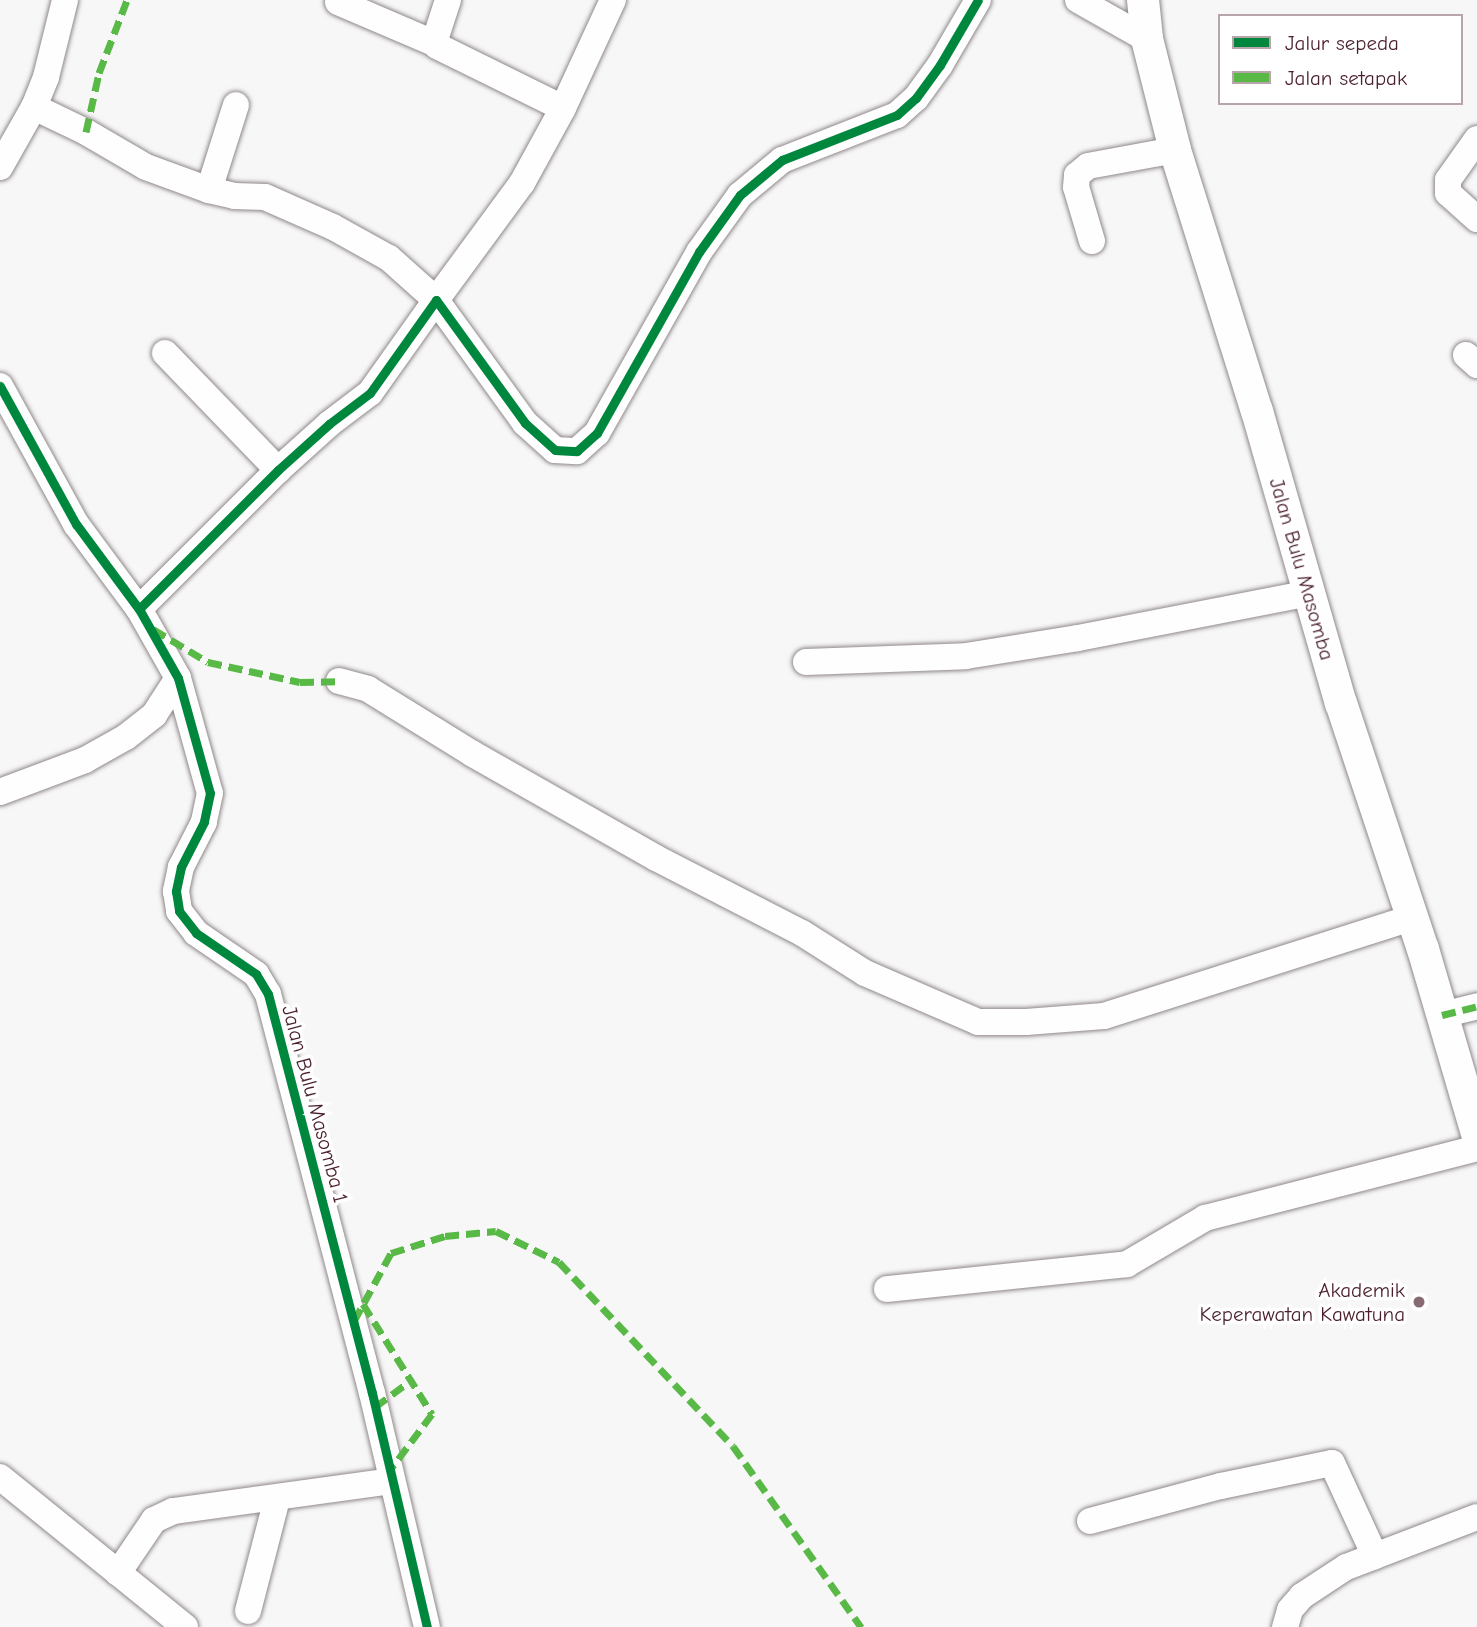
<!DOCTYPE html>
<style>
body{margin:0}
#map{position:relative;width:1477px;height:1627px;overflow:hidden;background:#f7f7f7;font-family:"Comic Neue",sans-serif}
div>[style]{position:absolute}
.roads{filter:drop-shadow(0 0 2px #90888a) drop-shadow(0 0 2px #90888a)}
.minor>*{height:26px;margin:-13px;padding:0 13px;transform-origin:13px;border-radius:13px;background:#fefefe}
.tertiary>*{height:32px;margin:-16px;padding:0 16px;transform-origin:16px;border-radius:16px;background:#fefefe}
.quiet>*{height:7px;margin-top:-3.5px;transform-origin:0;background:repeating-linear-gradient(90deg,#58b947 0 14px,transparent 0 21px)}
.cycleway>*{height:9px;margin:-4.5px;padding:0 4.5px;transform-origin:4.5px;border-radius:4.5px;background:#00873e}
.dots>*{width:19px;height:19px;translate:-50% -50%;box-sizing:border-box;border:4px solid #fff;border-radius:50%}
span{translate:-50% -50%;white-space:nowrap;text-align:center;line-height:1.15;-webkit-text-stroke:7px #fff;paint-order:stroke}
.street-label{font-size:21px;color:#4a1f2b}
.poi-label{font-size:21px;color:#4a1f2b}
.right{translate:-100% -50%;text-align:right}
.legend{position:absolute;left:1218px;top:14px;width:245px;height:91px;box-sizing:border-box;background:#fff;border:2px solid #b7a5aa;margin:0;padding:9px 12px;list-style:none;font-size:21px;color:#4a1f2b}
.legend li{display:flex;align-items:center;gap:14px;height:35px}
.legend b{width:35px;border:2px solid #b7a5aa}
</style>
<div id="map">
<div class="roads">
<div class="minor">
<i style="left:448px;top:0;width:39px;rotate:108deg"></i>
<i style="left:436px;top:37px;width:9px;rotate:84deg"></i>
<i style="left:437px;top:46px;width:140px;rotate:26.2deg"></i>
<i style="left:1078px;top:0;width:79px;rotate:29.5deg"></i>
<i style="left:338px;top:2px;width:107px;rotate:23.2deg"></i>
<i style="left:34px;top:107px;width:58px;rotate:25.7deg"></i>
<i style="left:86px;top:132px;width:69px;rotate:30.3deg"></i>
<i style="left:146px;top:167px;width:67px;rotate:20.1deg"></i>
<i style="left:209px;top:190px;width:26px;rotate:13deg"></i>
<i style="left:234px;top:196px;width:31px;rotate:2deg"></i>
<i style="left:265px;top:197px;width:74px;rotate:23.8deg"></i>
<i style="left:333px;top:227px;width:64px;rotate:29deg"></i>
<i style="left:389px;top:258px;width:63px;rotate:41.8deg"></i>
<i style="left:436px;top:300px;width:145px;rotate:-53.7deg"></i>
<i style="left:522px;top:183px;width:85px;rotate:-61.3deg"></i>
<i style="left:563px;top:108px;width:119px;rotate:-65.2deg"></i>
<i style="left:1477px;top:139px;width:50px;rotate:125.3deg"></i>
<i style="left:1448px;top:180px;width:13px;rotate:90deg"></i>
<i style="left:1448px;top:193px;width:39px;rotate:42deg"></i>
<i style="left:0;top:167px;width:69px;rotate:-60.5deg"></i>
<i style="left:34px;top:107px;width:32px;rotate:-68deg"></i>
<i style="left:46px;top:77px;width:79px;rotate:-76.1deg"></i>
<i style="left:209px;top:190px;width:89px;rotate:-72.4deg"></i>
<i style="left:1092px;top:241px;width:56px;rotate:-106.5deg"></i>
<i style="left:1076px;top:187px;width:12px;rotate:-85deg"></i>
<i style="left:1077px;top:175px;width:14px;rotate:-39deg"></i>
<i style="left:1088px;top:166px;width:88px;rotate:-10.4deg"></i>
<i style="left:165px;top:353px;width:163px;rotate:46deg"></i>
<i style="left:1466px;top:355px;width:15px;rotate:42deg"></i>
<i style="left:0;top:386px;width:158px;rotate:61.2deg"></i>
<i style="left:76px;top:524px;width:106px;rotate:53.5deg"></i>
<i style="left:139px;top:609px;width:79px;rotate:60.5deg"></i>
<i style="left:178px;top:678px;width:119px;rotate:74.5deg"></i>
<i style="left:210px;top:793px;width:30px;rotate:102deg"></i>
<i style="left:204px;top:822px;width:51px;rotate:117.1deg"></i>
<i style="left:181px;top:867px;width:25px;rotate:102deg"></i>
<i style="left:176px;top:891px;width:20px;rotate:81deg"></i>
<i style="left:179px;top:911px;width:28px;rotate:52deg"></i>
<i style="left:196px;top:933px;width:73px;rotate:34.3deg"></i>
<i style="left:256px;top:974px;width:23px;rotate:59deg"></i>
<i style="left:268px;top:994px;width:412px;rotate:75.4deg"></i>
<i style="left:372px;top:1393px;width:240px;rotate:76.8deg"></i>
<i style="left:139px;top:609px;width:197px;rotate:-45deg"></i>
<i style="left:278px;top:470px;width:69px;rotate:-42deg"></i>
<i style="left:329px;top:424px;width:51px;rotate:-37.1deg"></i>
<i style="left:370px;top:393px;width:114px;rotate:-54.6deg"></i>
<i style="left:436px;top:300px;width:152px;rotate:54.1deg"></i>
<i style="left:525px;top:423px;width:40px;rotate:42deg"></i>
<i style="left:555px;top:450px;width:22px;rotate:3deg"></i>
<i style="left:577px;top:451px;width:27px;rotate:-42deg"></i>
<i style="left:597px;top:433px;width:208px;rotate:-60.6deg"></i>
<i style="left:699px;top:252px;width:70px;rotate:-54.3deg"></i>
<i style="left:740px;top:195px;width:55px;rotate:-39.8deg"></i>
<i style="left:782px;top:160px;width:123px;rotate:-21.4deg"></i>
<i style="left:897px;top:115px;width:25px;rotate:-42deg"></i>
<i style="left:916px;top:98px;width:41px;rotate:-54deg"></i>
<i style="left:940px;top:65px;width:75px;rotate:-59.7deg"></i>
<i style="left:806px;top:662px;width:160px;rotate:-2.1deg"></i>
<i style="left:966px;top:656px;width:113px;rotate:-9.1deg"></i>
<i style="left:1078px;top:638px;width:235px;rotate:-11deg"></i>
<i style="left:339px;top:681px;width:30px;rotate:15deg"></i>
<i style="left:368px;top:689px;width:123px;rotate:31.8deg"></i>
<i style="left:473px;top:754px;width:210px;rotate:29.6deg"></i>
<i style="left:656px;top:858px;width:164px;rotate:27.2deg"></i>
<i style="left:802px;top:933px;width:75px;rotate:32.4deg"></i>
<i style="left:865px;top:973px;width:123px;rotate:23.4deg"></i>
<i style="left:978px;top:1022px;width:48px"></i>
<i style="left:1026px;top:1022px;width:78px;rotate:-4.4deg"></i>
<i style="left:1104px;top:1016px;width:322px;rotate:-17.7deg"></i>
<i style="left:0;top:792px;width:91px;rotate:-20.6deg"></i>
<i style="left:85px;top:760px;width:47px;rotate:-29.3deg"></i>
<i style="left:126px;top:737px;width:36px;rotate:-38deg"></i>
<i style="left:154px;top:715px;width:44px;rotate:-57deg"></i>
<i style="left:1442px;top:1015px;width:36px;rotate:-14deg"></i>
<i style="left:887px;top:1289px;width:241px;rotate:-5.9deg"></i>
<i style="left:1127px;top:1264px;width:91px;rotate:-30.5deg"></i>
<i style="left:1205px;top:1218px;width:281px;rotate:-14.4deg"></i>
<i style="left:0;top:1477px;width:238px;rotate:39deg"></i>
<i style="left:1090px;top:1521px;width:136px;rotate:-15deg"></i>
<i style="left:1221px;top:1486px;width:113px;rotate:-11.7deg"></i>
<i style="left:1332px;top:1463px;width:102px;rotate:65.2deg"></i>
<i style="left:1375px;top:1556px;width:31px;rotate:159deg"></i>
<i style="left:1346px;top:1567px;width:53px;rotate:146.6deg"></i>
<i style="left:1302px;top:1596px;width:18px;rotate:131deg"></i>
<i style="left:1290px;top:1610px;width:18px;rotate:106deg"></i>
<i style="left:1375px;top:1556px;width:109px;rotate:-20.9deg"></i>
<i style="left:118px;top:1573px;width:64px;rotate:-55.8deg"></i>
<i style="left:154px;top:1520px;width:21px;rotate:-25deg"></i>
<i style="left:173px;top:1511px;width:220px;rotate:-7.8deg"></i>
<i style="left:248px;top:1611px;width:116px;rotate:-75.5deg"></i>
</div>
<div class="tertiary">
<i style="left:1143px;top:0;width:39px;rotate:84deg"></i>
<i style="left:1147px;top:39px;width:114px;rotate:75.8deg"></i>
<i style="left:1175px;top:150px;width:274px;rotate:72.6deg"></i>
<i style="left:1257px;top:411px;width:304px;rotate:74deg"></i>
<i style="left:1341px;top:703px;width:259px;rotate:71.6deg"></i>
<i style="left:1423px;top:949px;width:193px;rotate:73.7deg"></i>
</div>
</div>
<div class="quiet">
<i style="left:86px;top:132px;width:60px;rotate:-77.6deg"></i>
<i style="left:99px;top:73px;width:78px;rotate:-69deg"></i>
<i style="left:153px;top:629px;width:64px;rotate:31deg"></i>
<i style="left:208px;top:662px;width:94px;rotate:12.3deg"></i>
<i style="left:300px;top:682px;width:39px;rotate:-1deg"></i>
<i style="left:1442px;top:1015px;width:36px;rotate:-14deg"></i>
<i style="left:363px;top:1304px;width:130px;rotate:57.9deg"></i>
<i style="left:432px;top:1414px;width:70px;rotate:126.9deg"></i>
<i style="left:354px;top:1321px;width:77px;rotate:-61.4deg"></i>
<i style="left:391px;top:1253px;width:57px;rotate:-17.5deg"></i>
<i style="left:445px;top:1236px;width:51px;rotate:-5.6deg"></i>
<i style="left:496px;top:1231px;width:70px;rotate:26.2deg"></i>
<i style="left:559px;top:1262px;width:253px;rotate:46.6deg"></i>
<i style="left:733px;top:1446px;width:222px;rotate:54.7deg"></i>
<i style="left:375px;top:1407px;width:44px;rotate:-36.6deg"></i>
</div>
<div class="cycleway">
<i style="left:0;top:386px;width:158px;rotate:61.2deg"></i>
<i style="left:76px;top:524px;width:106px;rotate:53.5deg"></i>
<i style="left:139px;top:609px;width:79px;rotate:60.5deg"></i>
<i style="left:178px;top:678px;width:119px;rotate:74.5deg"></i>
<i style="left:210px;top:793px;width:30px;rotate:102deg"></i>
<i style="left:204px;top:822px;width:51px;rotate:117.1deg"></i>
<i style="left:181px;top:867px;width:25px;rotate:102deg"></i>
<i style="left:176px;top:891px;width:20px;rotate:81deg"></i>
<i style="left:179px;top:911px;width:28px;rotate:52deg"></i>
<i style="left:196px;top:933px;width:73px;rotate:34.3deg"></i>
<i style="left:256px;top:974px;width:23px;rotate:59deg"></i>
<i style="left:268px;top:994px;width:412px;rotate:75.4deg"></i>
<i style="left:372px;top:1393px;width:240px;rotate:76.8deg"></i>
<i style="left:139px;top:609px;width:197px;rotate:-45deg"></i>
<i style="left:278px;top:470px;width:69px;rotate:-42deg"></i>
<i style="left:329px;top:424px;width:51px;rotate:-37.1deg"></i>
<i style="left:370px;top:393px;width:114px;rotate:-54.6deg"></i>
<i style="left:436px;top:300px;width:152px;rotate:54.1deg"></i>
<i style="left:525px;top:423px;width:40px;rotate:42deg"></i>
<i style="left:555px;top:450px;width:22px;rotate:3deg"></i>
<i style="left:577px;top:451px;width:27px;rotate:-42deg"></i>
<i style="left:597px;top:433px;width:208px;rotate:-60.6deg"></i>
<i style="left:699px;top:252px;width:70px;rotate:-54.3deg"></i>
<i style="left:740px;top:195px;width:55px;rotate:-39.8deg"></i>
<i style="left:782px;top:160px;width:123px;rotate:-21.4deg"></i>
<i style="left:897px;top:115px;width:25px;rotate:-42deg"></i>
<i style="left:916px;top:98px;width:41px;rotate:-54deg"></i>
<i style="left:940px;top:65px;width:75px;rotate:-59.7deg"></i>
</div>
<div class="dots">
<i style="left:1419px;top:1302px;background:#876b72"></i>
</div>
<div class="street-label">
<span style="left:1302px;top:569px;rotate:74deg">Jalan Bulu Masomba</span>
<span style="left:315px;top:1104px;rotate:75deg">Jalan Bulu Masomba 1</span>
</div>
<div class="poi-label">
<span class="right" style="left:1405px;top:1302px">Akademik<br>Keperawatan Kawatuna</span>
</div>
<ul class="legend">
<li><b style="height:9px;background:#00873e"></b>Jalur sepeda</li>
<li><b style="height:9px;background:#58b947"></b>Jalan setapak</li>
</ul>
</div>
